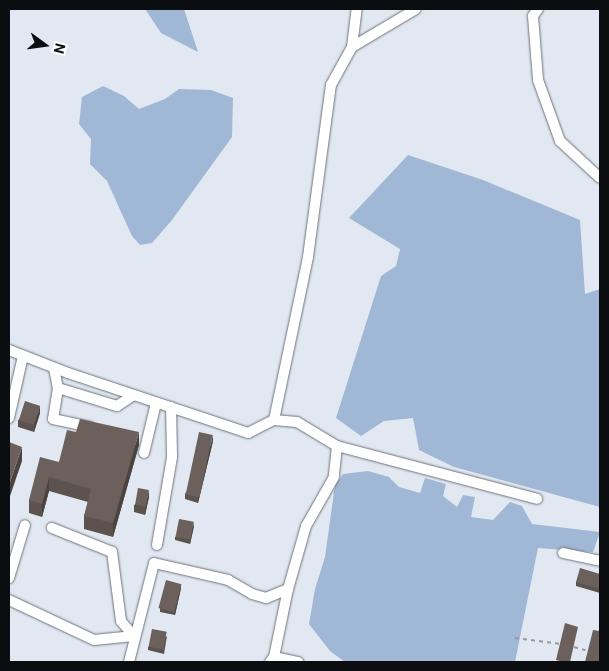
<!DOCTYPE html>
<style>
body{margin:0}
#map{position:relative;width:609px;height:671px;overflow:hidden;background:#e1e8f1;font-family:Roboto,sans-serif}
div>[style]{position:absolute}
.forest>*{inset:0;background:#a0b8d6}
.path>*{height:2px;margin-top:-1px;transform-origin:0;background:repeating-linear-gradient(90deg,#959aa1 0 4px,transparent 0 8px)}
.roads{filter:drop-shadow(0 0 1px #6d737b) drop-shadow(0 0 1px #6d737b)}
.minor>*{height:10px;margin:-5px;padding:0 5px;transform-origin:5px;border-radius:5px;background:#fff}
.wall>*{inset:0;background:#5c534f}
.shaded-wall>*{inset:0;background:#4b4340}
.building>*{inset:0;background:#6b605c;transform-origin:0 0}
span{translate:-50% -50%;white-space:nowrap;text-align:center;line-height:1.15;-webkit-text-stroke:4px #fff;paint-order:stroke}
.frame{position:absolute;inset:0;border:10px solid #0b0d10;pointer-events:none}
.north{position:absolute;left:20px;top:20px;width:50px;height:50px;-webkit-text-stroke:4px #fff;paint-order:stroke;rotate:104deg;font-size:14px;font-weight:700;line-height:20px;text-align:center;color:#0b0d10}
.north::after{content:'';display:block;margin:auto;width:18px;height:22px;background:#0b0d10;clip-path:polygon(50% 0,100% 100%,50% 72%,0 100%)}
</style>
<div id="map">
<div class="forest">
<i style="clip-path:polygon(145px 9px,184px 9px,198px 52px,161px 33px)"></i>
<i style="clip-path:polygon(103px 86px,124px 96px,139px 109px,165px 99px,179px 89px,211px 90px,233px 98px,232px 137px,172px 220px,152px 243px,140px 245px,132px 236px,107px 181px,90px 164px,91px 139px,79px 124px,82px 97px)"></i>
<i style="clip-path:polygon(408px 155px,483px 180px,580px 220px,585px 294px,600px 289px,600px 507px,454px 467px,419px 450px,413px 418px,384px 421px,361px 436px,336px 418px,381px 276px,396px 266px,400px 249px,349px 218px)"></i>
<i style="clip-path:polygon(368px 471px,389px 477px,399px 487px,420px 493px,425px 478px,446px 484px,443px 496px,457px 507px,463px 495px,475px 497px,471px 517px,493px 520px,510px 502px,522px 506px,532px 524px,600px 532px,593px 552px,538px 548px,515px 662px,345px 662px,330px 651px,309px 624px,315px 589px,325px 557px,335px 485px,343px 474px)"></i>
</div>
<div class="path">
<i style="left:515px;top:638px;width:47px;rotate:7.3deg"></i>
<i style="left:574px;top:647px;width:15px;rotate:16deg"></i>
</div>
<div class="roads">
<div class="minor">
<i style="left:538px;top:9px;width:9px;rotate:126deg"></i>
<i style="left:533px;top:16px;width:64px;rotate:85.5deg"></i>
<i style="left:538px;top:80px;width:65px;rotate:70.2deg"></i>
<i style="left:560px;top:141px;width:54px;rotate:42.8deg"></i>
<i style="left:352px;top:47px;width:38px;rotate:-83deg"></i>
<i style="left:9px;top:350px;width:63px;rotate:21.3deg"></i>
<i style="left:68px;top:373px;width:190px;rotate:18.4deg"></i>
<i style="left:248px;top:433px;width:29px;rotate:-27deg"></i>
<i style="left:274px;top:420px;width:23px;rotate:5deg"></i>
<i style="left:297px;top:422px;width:47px;rotate:31deg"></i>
<i style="left:337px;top:446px;width:31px;rotate:96deg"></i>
<i style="left:334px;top:477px;width:56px;rotate:119.7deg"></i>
<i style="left:306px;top:526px;width:66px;rotate:105.9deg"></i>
<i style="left:288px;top:589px;width:69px;rotate:101.6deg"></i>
<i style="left:274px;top:657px;width:6px;rotate:129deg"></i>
<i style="left:54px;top:368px;width:20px;rotate:79deg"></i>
<i style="left:58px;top:388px;width:62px;rotate:17deg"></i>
<i style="left:117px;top:406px;width:20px;rotate:-33deg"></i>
<i style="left:58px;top:388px;width:31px;rotate:99deg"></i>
<i style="left:53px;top:419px;width:38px;rotate:12deg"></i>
<i style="left:9px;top:418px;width:64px;rotate:-77.3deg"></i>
<i style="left:274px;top:420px;width:167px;rotate:-78.2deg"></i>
<i style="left:308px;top:257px;width:174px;rotate:-82.4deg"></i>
<i style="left:331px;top:85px;width:43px;rotate:-61.1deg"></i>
<i style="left:352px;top:47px;width:74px;rotate:-30.7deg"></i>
<i style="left:337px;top:446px;width:207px;rotate:14.8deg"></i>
<i style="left:144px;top:453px;width:51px;rotate:-76.5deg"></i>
<i style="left:157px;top:545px;width:89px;rotate:-80.3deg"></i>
<i style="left:172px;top:457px;width:50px;rotate:-91.1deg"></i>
<i style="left:563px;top:553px;width:38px;rotate:12deg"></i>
<i style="left:9px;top:578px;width:55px;rotate:-73.2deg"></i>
<i style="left:9px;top:600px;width:94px;rotate:25.2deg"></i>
<i style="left:94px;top:640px;width:40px;rotate:-5.7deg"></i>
<i style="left:134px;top:636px;width:20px;rotate:-131deg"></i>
<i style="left:121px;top:621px;width:70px;rotate:-97.4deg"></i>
<i style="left:112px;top:552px;width:65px;rotate:-158.2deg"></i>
<i style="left:274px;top:657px;width:25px;rotate:12deg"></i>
<i style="left:129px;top:662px;width:102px;rotate:-75.8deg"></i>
<i style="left:154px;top:563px;width:76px;rotate:12.9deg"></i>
<i style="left:228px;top:580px;width:28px;rotate:30deg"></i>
<i style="left:252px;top:594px;width:15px;rotate:16deg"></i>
<i style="left:266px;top:598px;width:24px;rotate:-22deg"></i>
</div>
</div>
<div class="wall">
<i style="clip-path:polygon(40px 413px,34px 432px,18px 427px,18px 420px)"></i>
<i style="clip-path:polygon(76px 432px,139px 445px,113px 537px,84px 529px,84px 516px,88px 502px,49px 491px,42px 517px,29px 513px,29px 500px,59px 462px)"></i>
<i style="clip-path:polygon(213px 441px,198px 503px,185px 499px,185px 494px)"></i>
<i style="clip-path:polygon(149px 497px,145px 515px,134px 512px,134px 505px)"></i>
<i style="clip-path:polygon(194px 526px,190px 544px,175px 540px,175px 537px)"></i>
<i style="clip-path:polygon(600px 574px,600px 593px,576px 586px,576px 582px)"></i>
<i style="clip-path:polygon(181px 588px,175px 615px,160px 612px,160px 608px)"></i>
<i style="clip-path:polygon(167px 636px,164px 654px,148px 650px,148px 647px)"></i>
</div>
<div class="shaded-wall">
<i style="clip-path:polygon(40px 406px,40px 413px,34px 432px,34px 425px)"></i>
<i style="clip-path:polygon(139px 432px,139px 445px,113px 537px,113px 523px)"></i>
<i style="clip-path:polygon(213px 435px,213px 441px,198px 503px,198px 497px)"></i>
<i style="clip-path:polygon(22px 447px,22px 461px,9px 499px,9px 485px)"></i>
<i style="clip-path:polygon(49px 477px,49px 491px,42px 517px,42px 504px)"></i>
<i style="clip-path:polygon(149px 490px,149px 497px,145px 515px,145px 507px)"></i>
<i style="clip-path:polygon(194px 522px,194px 526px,190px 544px,190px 540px)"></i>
<i style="clip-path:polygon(181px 584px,181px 588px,175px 615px,175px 612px)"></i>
</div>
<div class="building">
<i style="left:25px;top:401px;width:16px;height:20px;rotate:18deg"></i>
<i style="clip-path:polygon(80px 419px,139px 432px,113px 523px,84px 516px,91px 489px,49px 477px,42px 504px,29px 500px,40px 457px,59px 462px,67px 430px,76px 432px)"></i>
<i style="left:199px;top:432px;width:14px;height:64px;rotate:12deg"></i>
<i style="clip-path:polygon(9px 442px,22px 447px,9px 485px)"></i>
<i style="left:138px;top:488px;width:11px;height:17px;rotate:10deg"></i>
<i style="left:179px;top:519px;width:15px;height:18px;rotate:11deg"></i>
<i style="clip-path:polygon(580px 568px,600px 574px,600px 589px,576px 582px)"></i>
<i style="left:166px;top:580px;width:16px;height:29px;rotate:15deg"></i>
<i style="clip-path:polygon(565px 623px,578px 627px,570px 662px,564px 662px,556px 660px)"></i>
<i style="left:152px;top:629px;width:15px;height:18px;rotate:11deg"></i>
<i style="clip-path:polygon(593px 630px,600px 631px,600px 659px,599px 662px,585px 662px)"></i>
</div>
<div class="frame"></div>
<div class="north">N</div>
</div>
